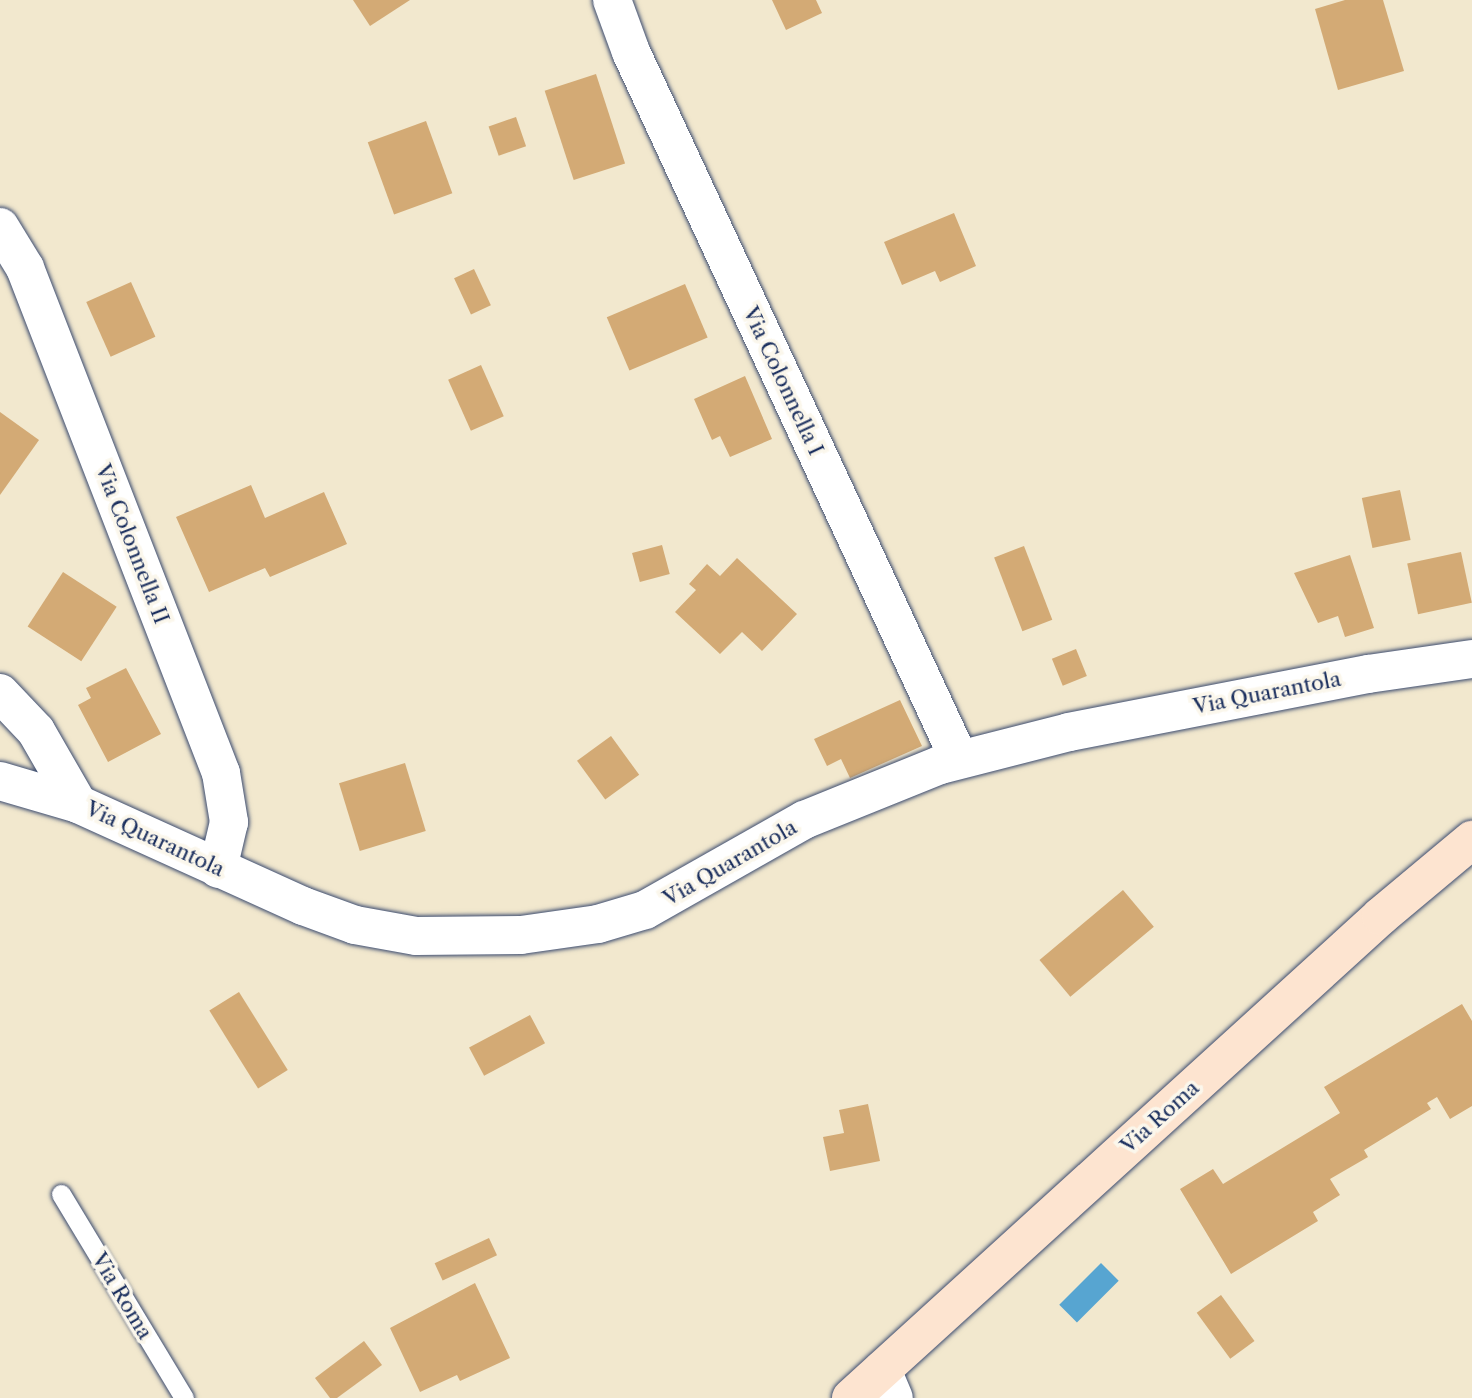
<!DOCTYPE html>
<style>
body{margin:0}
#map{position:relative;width:1472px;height:1398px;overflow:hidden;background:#f2e8ce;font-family:"Libre Caslon Text",serif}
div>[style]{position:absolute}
.water>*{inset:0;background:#57a5d1;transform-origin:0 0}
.building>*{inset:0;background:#d3aa75;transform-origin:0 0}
.roads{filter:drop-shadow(0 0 2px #3b4b6f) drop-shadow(0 0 2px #3b4b6f)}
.service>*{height:19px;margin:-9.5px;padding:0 9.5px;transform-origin:9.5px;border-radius:9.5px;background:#fff}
.minor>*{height:38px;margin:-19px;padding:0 19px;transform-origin:19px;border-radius:19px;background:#fff}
.secondary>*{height:38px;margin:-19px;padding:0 19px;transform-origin:19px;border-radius:19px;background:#fde4d0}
span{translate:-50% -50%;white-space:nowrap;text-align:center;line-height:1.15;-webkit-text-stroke:7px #fbf7ec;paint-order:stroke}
.street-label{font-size:21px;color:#1b2f5e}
</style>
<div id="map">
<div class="water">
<i style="left:1101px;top:1263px;width:25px;height:59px;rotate:45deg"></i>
</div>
<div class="building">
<i style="clip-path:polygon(353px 0,410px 0,370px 26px)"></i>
<i style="clip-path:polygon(772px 0,816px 0,822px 13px,786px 30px)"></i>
<i style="clip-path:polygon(1345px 0,1383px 0,1404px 71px,1338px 90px,1315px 9px)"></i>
<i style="left:596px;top:74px;width:94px;height:54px;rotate:72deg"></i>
<i style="left:516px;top:117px;width:31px;height:29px;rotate:71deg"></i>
<i style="left:426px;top:121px;width:77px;height:62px;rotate:70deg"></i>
<i style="clip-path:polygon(954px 213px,976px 266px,940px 282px,935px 271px,902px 285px,884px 242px)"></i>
<i style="left:474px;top:269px;width:40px;height:22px;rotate:65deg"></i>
<i style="left:131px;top:282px;width:60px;height:49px;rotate:66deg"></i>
<i style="left:685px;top:284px;width:58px;height:85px;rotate:67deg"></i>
<i style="left:481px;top:365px;width:56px;height:36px;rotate:66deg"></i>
<i style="clip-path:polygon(745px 376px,772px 439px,730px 457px,720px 436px,712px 440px,694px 399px)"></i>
<i style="clip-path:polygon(0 412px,39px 440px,0 495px)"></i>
<i style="clip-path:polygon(251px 485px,265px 518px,324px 492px,347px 544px,270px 577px,265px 568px,209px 592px,176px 517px)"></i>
<i style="left:1400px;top:490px;width:51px;height:39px;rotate:78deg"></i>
<i style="left:662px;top:545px;width:30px;height:31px;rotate:75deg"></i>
<i style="left:1024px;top:546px;width:79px;height:32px;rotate:69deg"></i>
<i style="left:1461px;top:552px;width:52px;height:55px;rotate:78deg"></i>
<i style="clip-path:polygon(1350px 555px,1374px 628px,1345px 637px,1338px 616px,1318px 623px,1294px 573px)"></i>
<i style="clip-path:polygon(737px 558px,797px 614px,762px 651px,742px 632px,720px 654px,675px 612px,696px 590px,689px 584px,707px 564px,720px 576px)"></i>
<i style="left:63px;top:572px;width:64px;height:65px;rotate:33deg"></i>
<i style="left:1076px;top:649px;width:29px;height:26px;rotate:68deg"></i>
<i style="clip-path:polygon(126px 668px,161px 734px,108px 762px,78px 705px,91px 698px,86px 688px)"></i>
<i style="clip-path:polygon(900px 700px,922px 746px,850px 778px,841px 759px,827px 766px,814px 739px)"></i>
<i style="left:611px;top:736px;width:48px;height:42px;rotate:54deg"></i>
<i style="left:405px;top:763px;width:71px;height:69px;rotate:73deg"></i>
<i style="left:1123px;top:890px;width:48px;height:109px;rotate:50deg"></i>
<i style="left:239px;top:992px;width:92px;height:35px;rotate:58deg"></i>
<i style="clip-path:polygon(1462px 1004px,1472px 1021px,1472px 1106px,1450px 1119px,1437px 1097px,1427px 1103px,1431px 1109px,1364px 1150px,1368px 1157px,1330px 1179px,1340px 1195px,1313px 1212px,1318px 1221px,1231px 1274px,1180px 1189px,1213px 1169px,1223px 1184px,1340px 1113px,1324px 1087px)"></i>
<i style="left:530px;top:1015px;width:32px;height:69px;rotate:62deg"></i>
<i style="clip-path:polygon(868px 1104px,880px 1161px,830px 1171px,823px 1137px,844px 1133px,839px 1110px)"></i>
<i style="left:489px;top:1238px;width:19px;height:60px;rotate:65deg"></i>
<i style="clip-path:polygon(475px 1283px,510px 1358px,460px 1381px,457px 1375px,420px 1392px,390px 1328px)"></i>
<i style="left:1221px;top:1295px;width:57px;height:30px;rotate:54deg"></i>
<i style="clip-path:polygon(364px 1341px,382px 1365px,337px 1398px,330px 1398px,315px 1378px)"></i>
</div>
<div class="roads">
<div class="service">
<i style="left:61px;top:1194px;width:238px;rotate:58.9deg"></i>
</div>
<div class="minor">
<i style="left:612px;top:0;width:55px;rotate:69.9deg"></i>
<i style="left:631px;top:52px;width:779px;rotate:65.11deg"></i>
<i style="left:0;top:227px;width:48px;rotate:58.6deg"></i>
<i style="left:25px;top:268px;width:542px;rotate:68.79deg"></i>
<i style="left:221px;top:773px;width:50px;rotate:80.7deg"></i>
<i style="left:229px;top:822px;width:48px;rotate:103.2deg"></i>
<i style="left:0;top:693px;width:52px;rotate:46.5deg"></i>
<i style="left:36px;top:731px;width:84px;rotate:60.1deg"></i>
<i style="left:0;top:781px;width:81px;rotate:16.4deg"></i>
<i style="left:78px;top:804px;width:247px;rotate:24.4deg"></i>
<i style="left:303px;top:906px;width:55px;rotate:20.1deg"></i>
<i style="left:355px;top:925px;width:62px;rotate:10.2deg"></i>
<i style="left:416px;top:936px;width:105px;rotate:-0.5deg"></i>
<i style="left:521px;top:935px;width:78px;rotate:-8.1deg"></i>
<i style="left:598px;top:924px;width:49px;rotate:-16.6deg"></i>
<i style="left:645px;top:910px;width:183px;rotate:-29.5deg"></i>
<i style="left:804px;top:820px;width:147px;rotate:-22deg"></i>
<i style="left:940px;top:765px;width:133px;rotate:-14.3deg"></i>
<i style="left:1069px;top:732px;width:305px;rotate:-11deg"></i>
<i style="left:1368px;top:674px;width:105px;rotate:-8.2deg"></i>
<i style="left:882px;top:1370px;width:30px;rotate:67deg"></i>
</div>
<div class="secondary">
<i style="left:851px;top:1398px;width:716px;rotate:-42.28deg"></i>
<i style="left:1381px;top:916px;width:119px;rotate:-39.9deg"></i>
</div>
</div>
<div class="street-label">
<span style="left:783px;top:381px;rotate:65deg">Via Colonnella I</span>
<span style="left:132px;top:544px;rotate:69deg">Via Colonnella II</span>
<span style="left:1267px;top:693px;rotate:-11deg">Via Quarantola</span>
<span style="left:155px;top:839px;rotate:25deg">Via Quarantola</span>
<span style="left:730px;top:863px;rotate:-30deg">Via Quarantola</span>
<span style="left:1160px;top:1117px;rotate:-42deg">Via Roma</span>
<span style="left:122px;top:1296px;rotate:59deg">Via Roma</span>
</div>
</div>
